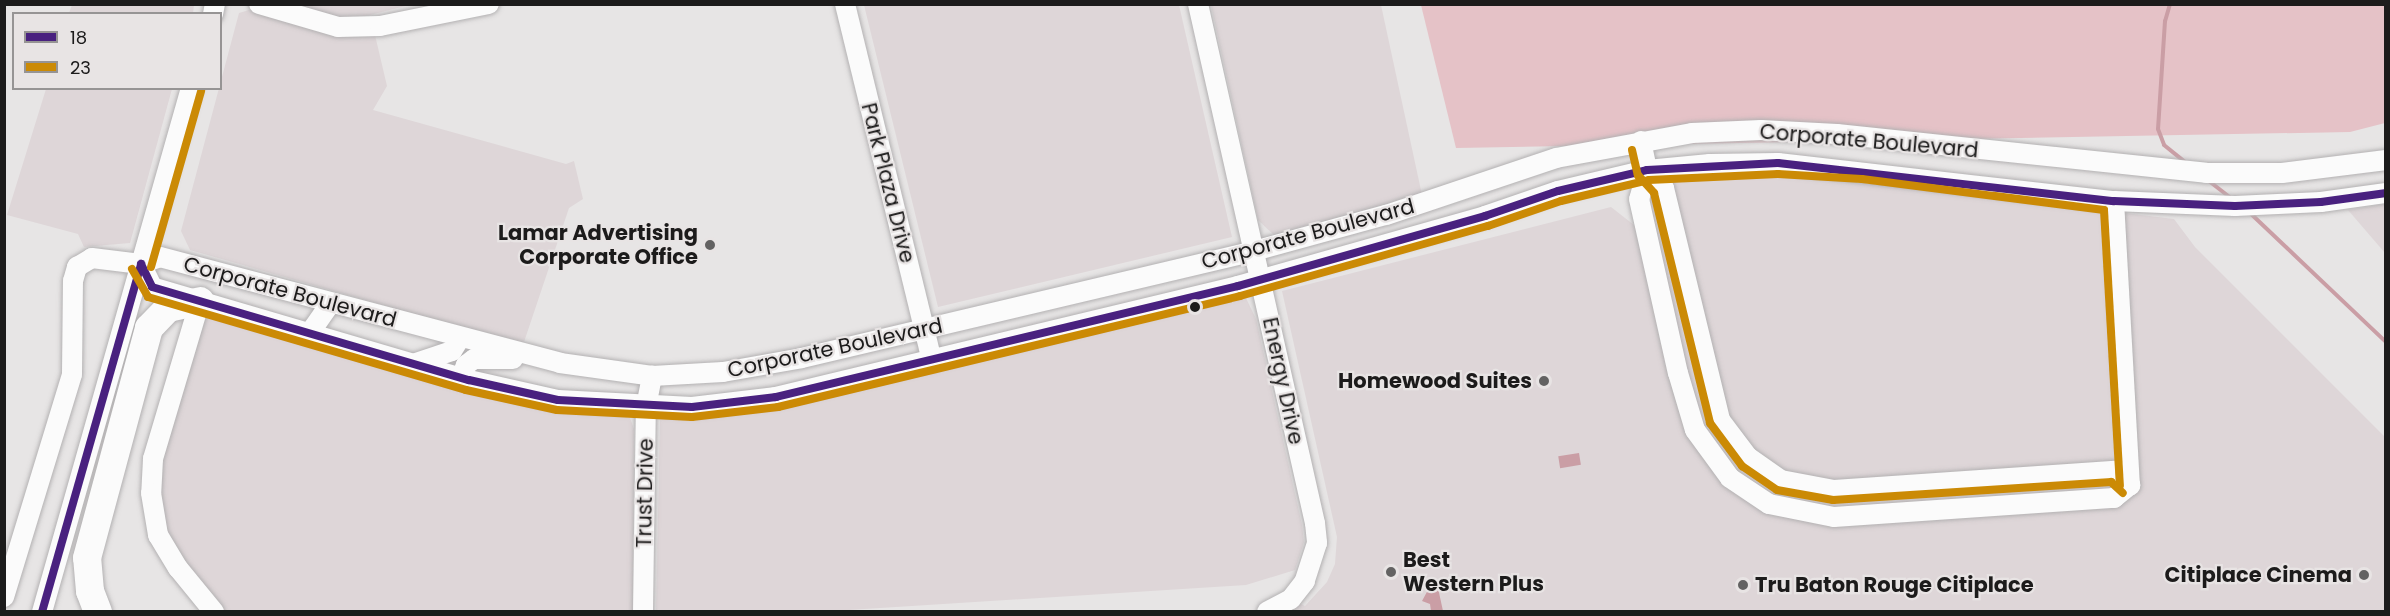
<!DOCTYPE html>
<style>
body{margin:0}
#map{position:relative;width:2390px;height:616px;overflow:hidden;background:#e7e5e5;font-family:Poppins,sans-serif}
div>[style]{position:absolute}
.built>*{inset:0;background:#ded6d8}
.green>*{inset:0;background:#e5c2c7}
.water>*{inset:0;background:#ca9ea5;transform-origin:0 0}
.stream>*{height:4px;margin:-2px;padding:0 2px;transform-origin:2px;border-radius:2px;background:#ca9ea5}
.roads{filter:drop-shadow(0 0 2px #b3b1b2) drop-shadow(0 0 2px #b3b1b2)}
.minor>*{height:20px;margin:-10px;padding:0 10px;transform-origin:10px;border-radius:10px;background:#fbfbfb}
.highway>*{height:28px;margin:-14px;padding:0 14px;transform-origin:14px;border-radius:14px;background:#fbfbfb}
.bus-1>*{height:8px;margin:-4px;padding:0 4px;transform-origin:4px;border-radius:4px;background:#49217f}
.bus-2>*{height:8px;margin:-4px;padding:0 4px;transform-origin:4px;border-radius:4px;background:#cb8a05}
.dots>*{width:16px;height:16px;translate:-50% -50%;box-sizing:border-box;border:3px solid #e8e4e4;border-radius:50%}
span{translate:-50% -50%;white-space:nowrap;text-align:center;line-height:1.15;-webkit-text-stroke:4.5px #e8e4e4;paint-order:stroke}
.street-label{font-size:21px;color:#1c1b1b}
.poi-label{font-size:21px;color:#1c1b1b;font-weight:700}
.right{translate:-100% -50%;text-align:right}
.left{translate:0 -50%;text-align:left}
.frame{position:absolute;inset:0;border:6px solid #1c1b1b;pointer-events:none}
.legend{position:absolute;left:12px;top:12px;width:210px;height:78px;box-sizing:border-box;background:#e8e4e4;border:2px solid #969494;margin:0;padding:8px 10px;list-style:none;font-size:18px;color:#1c1b1b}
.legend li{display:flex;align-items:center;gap:12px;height:30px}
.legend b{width:30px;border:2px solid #969494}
</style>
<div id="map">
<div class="built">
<i style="clip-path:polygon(72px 5px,194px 4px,194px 5px,193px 13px,69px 13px)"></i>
<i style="clip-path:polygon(296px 5px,409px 5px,347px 21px)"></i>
<i style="clip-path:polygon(864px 5px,1179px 5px,1232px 237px,938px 307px)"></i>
<i style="clip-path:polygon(1211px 5px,1381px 5px,1422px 195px,1274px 235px,1258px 220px)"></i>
<i style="clip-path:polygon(249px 10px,332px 33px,375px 35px,387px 86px,373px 110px,566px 164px,574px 161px,583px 199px,569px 208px,523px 345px,190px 250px,181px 231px,239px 13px)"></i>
<i style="clip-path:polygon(46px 89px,172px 89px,130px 243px,84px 247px,78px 234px,7px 215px)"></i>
<i style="clip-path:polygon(1684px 172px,1704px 177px,1768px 173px,1863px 181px,2174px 219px,2195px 247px,2385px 437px,2385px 611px,1265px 612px,1291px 599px,1305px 606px,1327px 582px,1335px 564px,1337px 537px,1282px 291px,1611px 207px,1648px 236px,1635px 181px)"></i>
<i style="clip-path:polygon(2385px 204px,2386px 204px,2385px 253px,2348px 210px)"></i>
<i style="clip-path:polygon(1246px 298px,1256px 319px,1302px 525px,1304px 542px,1295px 570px,1246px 585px,833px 611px,656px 612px,660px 418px,1133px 326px)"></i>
<i style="clip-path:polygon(220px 314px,630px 418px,634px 429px,633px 611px,222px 611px,175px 549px,159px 508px,160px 464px,200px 322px)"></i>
</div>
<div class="green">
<i style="clip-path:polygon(1421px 5px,2385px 5px,2385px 123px,2350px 132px,1456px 148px)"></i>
</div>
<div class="water">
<i style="left:1579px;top:453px;width:12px;height:21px;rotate:81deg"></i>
<i style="clip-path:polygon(1438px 588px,1443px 611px,1431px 611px,1430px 604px,1422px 601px,1428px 590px)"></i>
</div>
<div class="stream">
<i style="left:2170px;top:4px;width:18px;rotate:106deg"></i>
<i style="left:2165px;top:21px;width:108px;rotate:93.7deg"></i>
<i style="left:2158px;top:129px;width:17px;rotate:69deg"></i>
<i style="left:2164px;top:145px;width:28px;rotate:39deg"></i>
<i style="left:2209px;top:181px;width:28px;rotate:38deg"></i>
<i style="left:2249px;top:212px;width:189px;rotate:43.5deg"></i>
</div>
<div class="roads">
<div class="minor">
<i style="left:259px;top:4px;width:82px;rotate:16.2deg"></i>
<i style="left:338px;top:27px;width:42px;rotate:-1.4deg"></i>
<i style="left:380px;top:26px;width:111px;rotate:-11.4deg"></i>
<i style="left:845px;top:4px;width:367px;rotate:76.3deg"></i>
<i style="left:1198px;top:4px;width:532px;rotate:77.3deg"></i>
<i style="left:1315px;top:523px;width:20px;rotate:84deg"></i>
<i style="left:1317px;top:543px;width:40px;rotate:108deg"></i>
<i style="left:1305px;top:581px;width:23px;rotate:128deg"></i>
<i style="left:1291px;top:599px;width:27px;rotate:152deg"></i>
<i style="left:213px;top:14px;width:10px;rotate:-79deg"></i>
<i style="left:1641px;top:141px;width:30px;rotate:78deg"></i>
<i style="left:1647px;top:170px;width:30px;rotate:105deg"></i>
<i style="left:1639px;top:199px;width:178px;rotate:77.4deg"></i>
<i style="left:1678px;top:373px;width:59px;rotate:73.4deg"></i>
<i style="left:1695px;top:430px;width:59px;rotate:53.9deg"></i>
<i style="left:1730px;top:478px;width:47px;rotate:33.7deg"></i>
<i style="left:1769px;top:504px;width:66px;rotate:11.3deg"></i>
<i style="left:1834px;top:517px;width:281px;rotate:-3.9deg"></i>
<i style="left:2114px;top:498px;width:21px;rotate:-39deg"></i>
<i style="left:1647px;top:170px;width:25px;rotate:47deg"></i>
<i style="left:1664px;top:188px;width:239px;rotate:76.4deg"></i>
<i style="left:1720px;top:420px;width:46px;rotate:52.9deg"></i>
<i style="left:1748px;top:457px;width:40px;rotate:34.9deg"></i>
<i style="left:1781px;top:480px;width:54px;rotate:10.7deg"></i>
<i style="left:1834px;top:490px;width:282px;rotate:-3.9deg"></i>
<i style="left:2115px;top:471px;width:21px;rotate:43deg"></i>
<i style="left:2114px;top:201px;width:284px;rotate:86.8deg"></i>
<i style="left:141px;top:264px;width:25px;rotate:64deg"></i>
<i style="left:152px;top:287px;width:330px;rotate:16.4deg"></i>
<i style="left:469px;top:380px;width:91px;rotate:12.7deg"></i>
<i style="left:558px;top:400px;width:134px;rotate:3deg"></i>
<i style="left:692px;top:407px;width:85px;rotate:-6.8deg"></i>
<i style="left:776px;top:397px;width:475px;rotate:-13.5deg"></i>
<i style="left:1238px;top:286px;width:257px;rotate:-15.8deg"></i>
<i style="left:1485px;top:216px;width:77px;rotate:-18.9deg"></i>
<i style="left:1558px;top:191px;width:91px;rotate:-13.3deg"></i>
<i style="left:1647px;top:170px;width:63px;rotate:-5.4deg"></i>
<i style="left:1710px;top:164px;width:68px;rotate:-0.8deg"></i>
<i style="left:1778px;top:163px;width:338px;rotate:6.5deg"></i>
<i style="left:2114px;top:201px;width:121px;rotate:2.4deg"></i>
<i style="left:2235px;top:206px;width:86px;rotate:-2.7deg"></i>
<i style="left:2321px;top:202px;width:66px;rotate:-7.9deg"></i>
<i style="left:141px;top:264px;width:20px;rotate:-20deg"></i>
<i style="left:160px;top:257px;width:414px;rotate:14.8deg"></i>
<i style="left:560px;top:363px;width:93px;rotate:8deg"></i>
<i style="left:652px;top:376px;width:71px;rotate:-3.2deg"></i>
<i style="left:723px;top:372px;width:80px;rotate:-10deg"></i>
<i style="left:802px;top:358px;width:464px;rotate:-13.3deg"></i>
<i style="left:1254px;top:251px;width:137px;rotate:-15.3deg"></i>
<i style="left:1386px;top:215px;width:179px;rotate:-18.5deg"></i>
<i style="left:1556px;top:158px;width:138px;rotate:-10.4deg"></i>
<i style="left:1692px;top:133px;width:69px;rotate:-2.5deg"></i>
<i style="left:1761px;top:130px;width:76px;rotate:3deg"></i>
<i style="left:1837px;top:134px;width:371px;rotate:6deg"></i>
<i style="left:2206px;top:173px;width:76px"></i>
<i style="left:2282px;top:173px;width:105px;rotate:-7.1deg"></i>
<i style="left:200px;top:301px;width:165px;rotate:106.6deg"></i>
<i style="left:153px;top:459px;width:34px;rotate:93deg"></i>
<i style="left:151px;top:493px;width:43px;rotate:80.5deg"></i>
<i style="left:158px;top:535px;width:39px;rotate:59deg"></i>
<i style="left:178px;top:568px;width:57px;rotate:50.7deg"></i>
<i style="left:309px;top:334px;width:37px;rotate:-55deg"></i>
<i style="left:413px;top:364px;width:41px;rotate:-18.4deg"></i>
<i style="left:452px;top:351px;width:15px;rotate:-58deg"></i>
<i style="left:461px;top:378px;width:14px;rotate:-69deg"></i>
<i style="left:466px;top:365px;width:10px;rotate:-37deg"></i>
<i style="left:474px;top:359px;width:39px"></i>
<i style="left:4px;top:597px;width:233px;rotate:-73deg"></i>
<i style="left:72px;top:374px;width:93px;rotate:-89.4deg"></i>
<i style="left:73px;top:281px;width:15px;rotate:-74deg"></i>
<i style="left:77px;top:267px;width:17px;rotate:-31deg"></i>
<i style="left:92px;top:258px;width:49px;rotate:7deg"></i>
<i style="left:42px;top:612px;width:545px;rotate:-74.13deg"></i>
<i style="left:643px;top:612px;width:205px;rotate:-89.2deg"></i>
<i style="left:646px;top:407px;width:32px;rotate:-79deg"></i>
</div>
<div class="highway">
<i style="left:98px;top:612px;width:22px;rotate:-111deg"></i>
<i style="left:90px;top:591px;width:33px;rotate:-95deg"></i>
<i style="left:87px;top:558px;width:238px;rotate:-74.9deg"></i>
<i style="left:149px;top:328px;width:28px;rotate:-46deg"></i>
<i style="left:168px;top:308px;width:33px;rotate:-12deg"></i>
</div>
</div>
<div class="bus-1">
<i style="left:141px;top:264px;width:25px;rotate:64deg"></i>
<i style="left:152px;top:287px;width:330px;rotate:16.4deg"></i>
<i style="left:469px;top:380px;width:91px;rotate:12.7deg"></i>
<i style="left:558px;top:400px;width:134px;rotate:3deg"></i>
<i style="left:692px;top:407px;width:85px;rotate:-6.8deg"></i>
<i style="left:776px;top:397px;width:475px;rotate:-13.5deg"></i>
<i style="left:1238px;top:286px;width:257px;rotate:-15.8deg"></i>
<i style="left:1485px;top:216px;width:77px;rotate:-18.9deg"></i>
<i style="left:1558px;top:191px;width:91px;rotate:-13.3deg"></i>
<i style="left:1647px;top:170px;width:131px;rotate:-3.1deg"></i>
<i style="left:1778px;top:163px;width:338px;rotate:6.5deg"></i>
<i style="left:2114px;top:201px;width:121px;rotate:2.4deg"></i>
<i style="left:2235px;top:206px;width:86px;rotate:-2.7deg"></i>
<i style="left:2321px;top:202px;width:66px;rotate:-7.9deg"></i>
<i style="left:42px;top:612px;width:362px;rotate:-74.1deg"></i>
</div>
<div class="bus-2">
<i style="left:1632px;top:150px;width:26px;rotate:77deg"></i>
<i style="left:1638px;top:175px;width:24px;rotate:48deg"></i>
<i style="left:1654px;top:193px;width:237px;rotate:76.3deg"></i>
<i style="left:1710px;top:423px;width:54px;rotate:53.3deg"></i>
<i style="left:1742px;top:466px;width:42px;rotate:34.4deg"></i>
<i style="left:1777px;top:490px;width:57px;rotate:10.1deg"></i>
<i style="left:1833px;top:500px;width:279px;rotate:-3.7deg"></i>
<i style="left:2111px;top:482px;width:16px;rotate:43deg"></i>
<i style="left:151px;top:267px;width:183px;rotate:-74.1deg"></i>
<i style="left:132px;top:269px;width:32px;rotate:60deg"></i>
<i style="left:148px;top:297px;width:331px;rotate:16.3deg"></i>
<i style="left:466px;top:390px;width:93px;rotate:12.4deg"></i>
<i style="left:557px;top:410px;width:135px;rotate:3deg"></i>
<i style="left:692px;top:417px;width:87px;rotate:-6.6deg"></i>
<i style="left:778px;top:407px;width:475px;rotate:-13.5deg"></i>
<i style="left:1240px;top:296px;width:258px;rotate:-15.8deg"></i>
<i style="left:1488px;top:226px;width:77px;rotate:-18.9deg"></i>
<i style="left:1561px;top:201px;width:90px;rotate:-13.4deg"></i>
<i style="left:1649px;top:180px;width:129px;rotate:-2.7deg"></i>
<i style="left:1778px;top:174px;width:84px;rotate:3.4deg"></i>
<i style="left:1862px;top:179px;width:244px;rotate:7.3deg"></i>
<i style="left:2104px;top:210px;width:276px;rotate:86.7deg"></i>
</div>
<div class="dots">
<i style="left:710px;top:245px;background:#636262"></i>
<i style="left:1195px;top:307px;background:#1c1b1b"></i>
<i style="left:1544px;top:381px;background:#636262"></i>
<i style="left:1391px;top:572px;background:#636262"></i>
<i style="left:2364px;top:575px;background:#636262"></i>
<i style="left:1743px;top:585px;background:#636262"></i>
</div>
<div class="street-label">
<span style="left:1869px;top:141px;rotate:5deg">Corporate Boulevard</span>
<span style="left:888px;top:183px;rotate:76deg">Park Plaza Drive</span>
<span style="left:1308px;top:234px;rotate:-15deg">Corporate Boulevard</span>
<span style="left:290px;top:292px;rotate:15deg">Corporate Boulevard</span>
<span style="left:835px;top:348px;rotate:-12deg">Corporate Boulevard</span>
<span style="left:1283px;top:381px;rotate:78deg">Energy Drive</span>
<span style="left:645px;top:493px;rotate:-89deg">Trust Drive</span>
</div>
<div class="poi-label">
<span class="right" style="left:698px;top:245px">Lamar Advertising<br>Corporate Office</span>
<span class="right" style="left:1532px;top:381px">Homewood Suites</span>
<span class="left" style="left:1403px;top:572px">Best<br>Western Plus</span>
<span class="right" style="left:2352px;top:575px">Citiplace Cinema</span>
<span class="left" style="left:1755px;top:585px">Tru Baton Rouge Citiplace</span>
</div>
<div class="frame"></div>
<ul class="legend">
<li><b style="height:8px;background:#49217f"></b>18</li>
<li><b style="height:8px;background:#cb8a05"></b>23</li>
</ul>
</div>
